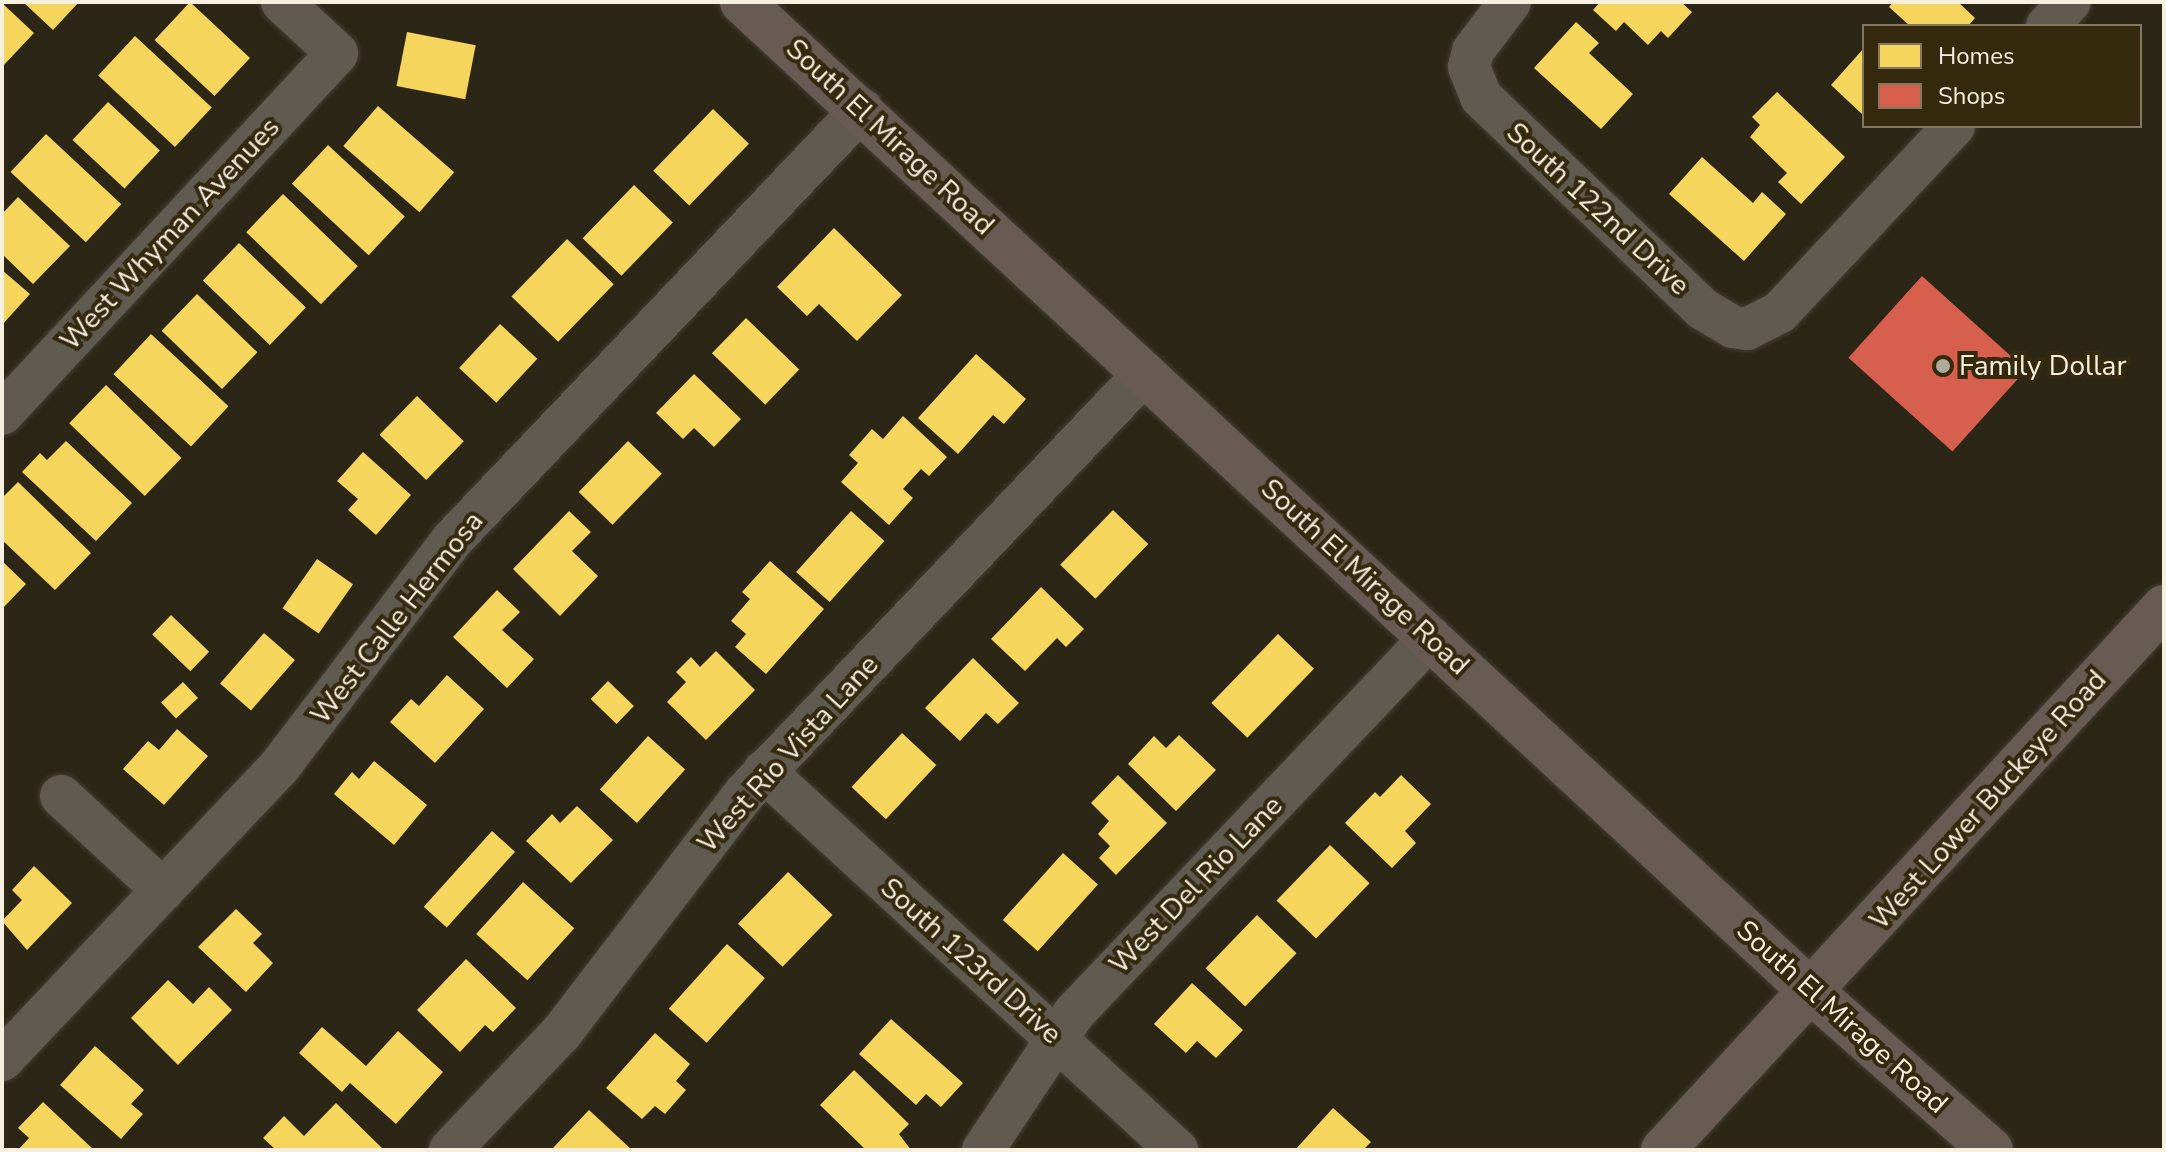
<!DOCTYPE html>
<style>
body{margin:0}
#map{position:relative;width:2166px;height:1152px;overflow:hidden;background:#2c2617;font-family:"Nunito Sans",sans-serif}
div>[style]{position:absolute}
.homes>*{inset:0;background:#f6d55c;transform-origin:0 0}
.shops>*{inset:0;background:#d6604d;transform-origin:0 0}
.roads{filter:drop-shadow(0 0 2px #454035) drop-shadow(0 0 2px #454035)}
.minor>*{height:42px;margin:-21px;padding:0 21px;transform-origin:21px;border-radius:21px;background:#605b51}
.major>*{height:44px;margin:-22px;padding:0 22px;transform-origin:22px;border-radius:22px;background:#685b53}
.dots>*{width:22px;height:22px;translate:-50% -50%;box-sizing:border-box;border:4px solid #35290e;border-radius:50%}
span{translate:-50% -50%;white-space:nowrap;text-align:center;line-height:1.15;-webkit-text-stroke:8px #35290e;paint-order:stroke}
.street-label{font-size:28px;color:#f7efe0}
.poi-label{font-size:28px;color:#f7efe0}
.left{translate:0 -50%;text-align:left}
.frame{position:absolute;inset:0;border:4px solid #f7efe0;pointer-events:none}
.legend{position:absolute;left:1862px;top:24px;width:280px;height:104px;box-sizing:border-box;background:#35290e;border:2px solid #837862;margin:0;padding:10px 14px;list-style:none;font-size:24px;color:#f7efe0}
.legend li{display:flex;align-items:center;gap:16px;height:40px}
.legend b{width:40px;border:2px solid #837862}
</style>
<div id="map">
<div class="homes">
<i style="clip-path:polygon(23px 2px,79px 2px,53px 30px)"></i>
<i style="left:190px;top:2px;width:82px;height:52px;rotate:43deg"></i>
<i style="clip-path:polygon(1600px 2px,1681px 2px,1692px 12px,1668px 38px,1661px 31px,1648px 45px,1624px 22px,1616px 31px,1593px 10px)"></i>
<i style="clip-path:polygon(1893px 2px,1958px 2px,1975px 18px,1968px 26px,1910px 26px,1889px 7px)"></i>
<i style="clip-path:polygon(2px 3px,34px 33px,2px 67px)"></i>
<i style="clip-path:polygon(1576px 22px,1599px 43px,1589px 53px,1633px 94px,1601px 129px,1534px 68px)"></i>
<i style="left:407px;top:32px;width:70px;height:55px;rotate:11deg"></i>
<i style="left:135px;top:36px;width:105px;height:54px;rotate:43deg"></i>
<i style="clip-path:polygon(1864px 48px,1864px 116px,1831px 85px)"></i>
<i style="clip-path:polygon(1777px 92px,1845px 157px,1801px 204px,1778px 182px,1787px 173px,1750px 137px,1760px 125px,1752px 117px)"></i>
<i style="left:108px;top:102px;width:71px;height:52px;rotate:43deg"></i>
<i style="left:378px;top:106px;width:101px;height:53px;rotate:41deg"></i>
<i style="left:713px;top:109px;width:50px;height:86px;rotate:44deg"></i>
<i style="left:46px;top:134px;width:103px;height:52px;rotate:43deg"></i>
<i style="left:328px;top:145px;width:105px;height:53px;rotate:43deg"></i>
<i style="clip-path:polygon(1702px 157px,1753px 203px,1762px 192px,1786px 214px,1744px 261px,1669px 194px)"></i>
<i style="left:634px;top:185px;width:54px;height:74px;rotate:44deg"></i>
<i style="left:283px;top:194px;width:104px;height:53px;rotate:44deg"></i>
<i style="clip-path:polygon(18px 197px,70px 246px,33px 284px,2px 254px,2px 214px)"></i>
<i style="clip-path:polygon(834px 228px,902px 295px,857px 341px,819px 304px,807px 316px,777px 287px)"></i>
<i style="left:567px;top:239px;width:65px;height:80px;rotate:44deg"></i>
<i style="left:239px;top:243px;width:93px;height:52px;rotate:44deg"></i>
<i style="clip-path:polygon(2px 270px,30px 294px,2px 325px)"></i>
<i style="left:197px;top:294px;width:84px;height:51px;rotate:44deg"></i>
<i style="left:746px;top:318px;width:74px;height:49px;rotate:44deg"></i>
<i style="left:500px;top:324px;width:51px;height:60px;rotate:43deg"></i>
<i style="left:151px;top:334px;width:106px;height:55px;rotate:43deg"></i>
<i style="clip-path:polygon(976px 354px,1026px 399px,1004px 424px,993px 415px,958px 454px,918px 418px)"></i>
<i style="clip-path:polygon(694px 374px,741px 419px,714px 447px,694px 428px,683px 439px,656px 413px)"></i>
<i style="left:106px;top:385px;width:105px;height:53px;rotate:44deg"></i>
<i style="left:417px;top:396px;width:65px;height:54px;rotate:44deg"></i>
<i style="clip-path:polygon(903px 416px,947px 457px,929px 476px,921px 469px,903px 489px,913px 498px,889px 525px,841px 482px,858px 463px,849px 455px,872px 429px,883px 439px)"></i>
<i style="clip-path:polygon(66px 441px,132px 503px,96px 541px,22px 472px,40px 453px,47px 460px)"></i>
<i style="left:628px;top:441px;width:47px;height:71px;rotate:44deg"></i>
<i style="clip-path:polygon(363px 452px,411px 495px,376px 535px,348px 510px,358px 499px,337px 481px)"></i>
<i style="clip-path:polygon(18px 482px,91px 553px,55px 590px,2px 540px,2px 498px)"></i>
<i style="left:1113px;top:510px;width:49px;height:76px;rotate:44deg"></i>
<i style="clip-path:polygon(569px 511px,591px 532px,572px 551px,598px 576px,560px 616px,513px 569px)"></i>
<i style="left:851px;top:511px;width:45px;height:82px;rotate:42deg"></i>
<i style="left:317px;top:559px;width:44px;height:60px;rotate:35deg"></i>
<i style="clip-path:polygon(2px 561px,26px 584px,2px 609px)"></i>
<i style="clip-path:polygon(770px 561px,824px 609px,766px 674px,735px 647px,746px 634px,731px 621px,750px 599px,742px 592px)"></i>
<i style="clip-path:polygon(1041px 587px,1084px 629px,1066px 647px,1057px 638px,1025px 671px,991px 639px)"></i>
<i style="clip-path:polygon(497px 590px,520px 612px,502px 630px,534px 659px,507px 688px,453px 637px)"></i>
<i style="left:171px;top:615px;width:53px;height:27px;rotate:44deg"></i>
<i style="left:264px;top:633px;width:41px;height:67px;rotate:41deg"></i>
<i style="left:1278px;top:634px;width:50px;height:96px;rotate:44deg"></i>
<i style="clip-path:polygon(716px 651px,755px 690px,706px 740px,667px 702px,686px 682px,676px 672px,691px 657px,700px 667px)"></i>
<i style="clip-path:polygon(973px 658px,1019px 703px,998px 724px,986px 713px,960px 741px,925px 708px)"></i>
<i style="clip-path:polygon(447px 675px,484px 709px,435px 763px,390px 722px,411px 699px,419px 706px)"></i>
<i style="left:608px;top:681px;width:36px;height:25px;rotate:44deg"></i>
<i style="left:183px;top:682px;width:22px;height:30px;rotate:47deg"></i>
<i style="clip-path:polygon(177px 729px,208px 756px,164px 805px,123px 769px,148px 741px,159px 750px)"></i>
<i style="left:902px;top:733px;width:47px;height:74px;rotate:43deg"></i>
<i style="clip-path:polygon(1179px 735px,1216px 770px,1176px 811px,1128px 764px,1154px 736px,1166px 748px)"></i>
<i style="left:648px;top:736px;width:50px;height:72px;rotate:42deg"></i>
<i style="clip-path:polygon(374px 761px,427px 805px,394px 845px,334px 794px,352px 772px,359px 779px)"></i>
<i style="clip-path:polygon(1118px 775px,1167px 823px,1116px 875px,1099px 858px,1110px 846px,1098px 834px,1109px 821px,1091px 803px)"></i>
<i style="clip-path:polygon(1401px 775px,1431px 804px,1405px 831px,1416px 843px,1392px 868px,1345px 823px,1375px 792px,1380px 797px)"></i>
<i style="clip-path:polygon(577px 806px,613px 840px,571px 883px,526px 841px,552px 814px,560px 823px)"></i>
<i style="left:492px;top:831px;width:31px;height:102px;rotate:42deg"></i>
<i style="left:1330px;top:845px;width:55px;height:77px;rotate:44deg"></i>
<i style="left:1063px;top:853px;width:47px;height:90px;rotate:42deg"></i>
<i style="clip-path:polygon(34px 866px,72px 903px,27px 950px,2px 921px,22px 900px,12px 890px)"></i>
<i style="left:788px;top:872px;width:62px;height:72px;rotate:44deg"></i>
<i style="left:523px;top:882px;width:69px;height:70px;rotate:42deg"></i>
<i style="clip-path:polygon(236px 909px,262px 934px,253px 943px,273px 963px,246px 992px,198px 947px)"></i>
<i style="left:1257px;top:915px;width:55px;height:74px;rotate:44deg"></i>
<i style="left:727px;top:944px;width:51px;height:87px;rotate:42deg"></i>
<i style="clip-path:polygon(466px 959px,516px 1008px,493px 1032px,485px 1025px,460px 1052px,417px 1010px)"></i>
<i style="clip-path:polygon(168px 980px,193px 1004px,209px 987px,232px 1010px,178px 1065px,131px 1018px)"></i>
<i style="clip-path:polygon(1192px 983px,1243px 1030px,1216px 1058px,1197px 1041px,1186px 1053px,1154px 1024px)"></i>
<i style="clip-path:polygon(891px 1019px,963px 1083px,941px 1107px,926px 1094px,916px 1105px,859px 1054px)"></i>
<i style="clip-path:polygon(322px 1027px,366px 1066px,398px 1031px,443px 1072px,396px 1124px,350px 1083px,342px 1092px,299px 1053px)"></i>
<i style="clip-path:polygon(655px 1033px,690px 1064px,676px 1081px,686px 1090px,665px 1114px,655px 1106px,642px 1119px,606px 1088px)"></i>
<i style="clip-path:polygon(95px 1046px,144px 1090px,131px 1104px,143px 1114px,121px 1139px,60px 1085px)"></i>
<i style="clip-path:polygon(854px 1070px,909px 1124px,899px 1134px,911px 1150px,866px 1150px,820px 1105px)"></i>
<i style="clip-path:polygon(43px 1102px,94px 1150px,18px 1150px,29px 1138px,18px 1128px)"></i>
<i style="clip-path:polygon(336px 1103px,384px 1150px,276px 1150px,263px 1138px,284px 1116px,304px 1136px)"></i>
<i style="clip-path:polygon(1333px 1108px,1371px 1142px,1363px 1150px,1295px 1150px)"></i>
<i style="clip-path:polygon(589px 1110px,632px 1150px,551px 1150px)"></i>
</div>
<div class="shops">
<i style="left:1922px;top:276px;width:140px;height:110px;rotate:42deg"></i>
</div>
<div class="roads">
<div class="minor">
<i style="left:1510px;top:2px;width:61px;rotate:127.1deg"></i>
<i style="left:1473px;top:51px;width:16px;rotate:104deg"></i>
<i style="left:1469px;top:67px;width:32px;rotate:68deg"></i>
<i style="left:1481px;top:97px;width:307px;rotate:43.7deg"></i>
<i style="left:1703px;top:309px;width:35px;rotate:31deg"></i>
<i style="left:1733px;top:327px;width:14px;rotate:8deg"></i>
<i style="left:1747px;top:329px;width:36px;rotate:-27deg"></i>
<i style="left:1779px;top:313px;width:256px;rotate:-46.9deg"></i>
<i style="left:2047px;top:26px;width:33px;rotate:-47deg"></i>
<i style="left:2px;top:414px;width:492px;rotate:-47.1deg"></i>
<i style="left:337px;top:53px;width:75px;rotate:-137.2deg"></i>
<i style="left:764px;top:771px;width:561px;rotate:42.54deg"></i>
<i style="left:61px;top:796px;width:139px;rotate:42.7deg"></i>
<i style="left:2px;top:1060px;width:405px;rotate:-46.6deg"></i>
<i style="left:280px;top:766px;width:285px;rotate:-52.7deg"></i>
<i style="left:453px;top:539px;width:593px;rotate:-46.43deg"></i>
<i style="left:450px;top:1150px;width:163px;rotate:-46.5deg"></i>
<i style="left:562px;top:1032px;width:301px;rotate:-52.6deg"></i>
<i style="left:745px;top:793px;width:580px;rotate:-46.4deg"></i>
<i style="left:983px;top:1150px;width:164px;rotate:-56.4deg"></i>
<i style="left:1074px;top:1013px;width:518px;rotate:-46.48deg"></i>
</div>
<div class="major">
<i style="left:742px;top:2px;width:1459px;rotate:42.78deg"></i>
<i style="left:1813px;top:993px;width:237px;rotate:41.4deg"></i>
<i style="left:1663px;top:1150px;width:739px;rotate:-47.3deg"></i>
</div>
</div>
<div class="dots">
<i style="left:1943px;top:366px;background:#b0a99a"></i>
</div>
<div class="street-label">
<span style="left:890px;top:137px;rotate:43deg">South El Mirage Road</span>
<span style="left:1598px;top:209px;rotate:43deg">South 122nd Drive</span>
<span style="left:170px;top:234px;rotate:-47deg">West Whyman Avenues</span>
<span style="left:1365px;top:577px;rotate:43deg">South El Mirage Road</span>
<span style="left:397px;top:618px;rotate:-52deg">West Calle Hermosa</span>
<span style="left:788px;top:754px;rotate:-48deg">West Rio Vista Lane</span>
<span style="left:1988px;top:800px;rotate:-48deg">West Lower Buckeye Road</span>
<span style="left:1196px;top:885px;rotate:-46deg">West Del Rio Lane</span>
<span style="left:971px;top:961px;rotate:42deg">South 123rd Drive</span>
<span style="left:1842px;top:1017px;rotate:42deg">South El Mirage Road</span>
</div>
<div class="poi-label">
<span class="left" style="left:1959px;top:366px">Family Dollar</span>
</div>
<div class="frame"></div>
<ul class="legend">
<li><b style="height:22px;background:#f6d55c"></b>Homes</li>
<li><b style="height:22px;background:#d6604d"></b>Shops</li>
</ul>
</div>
